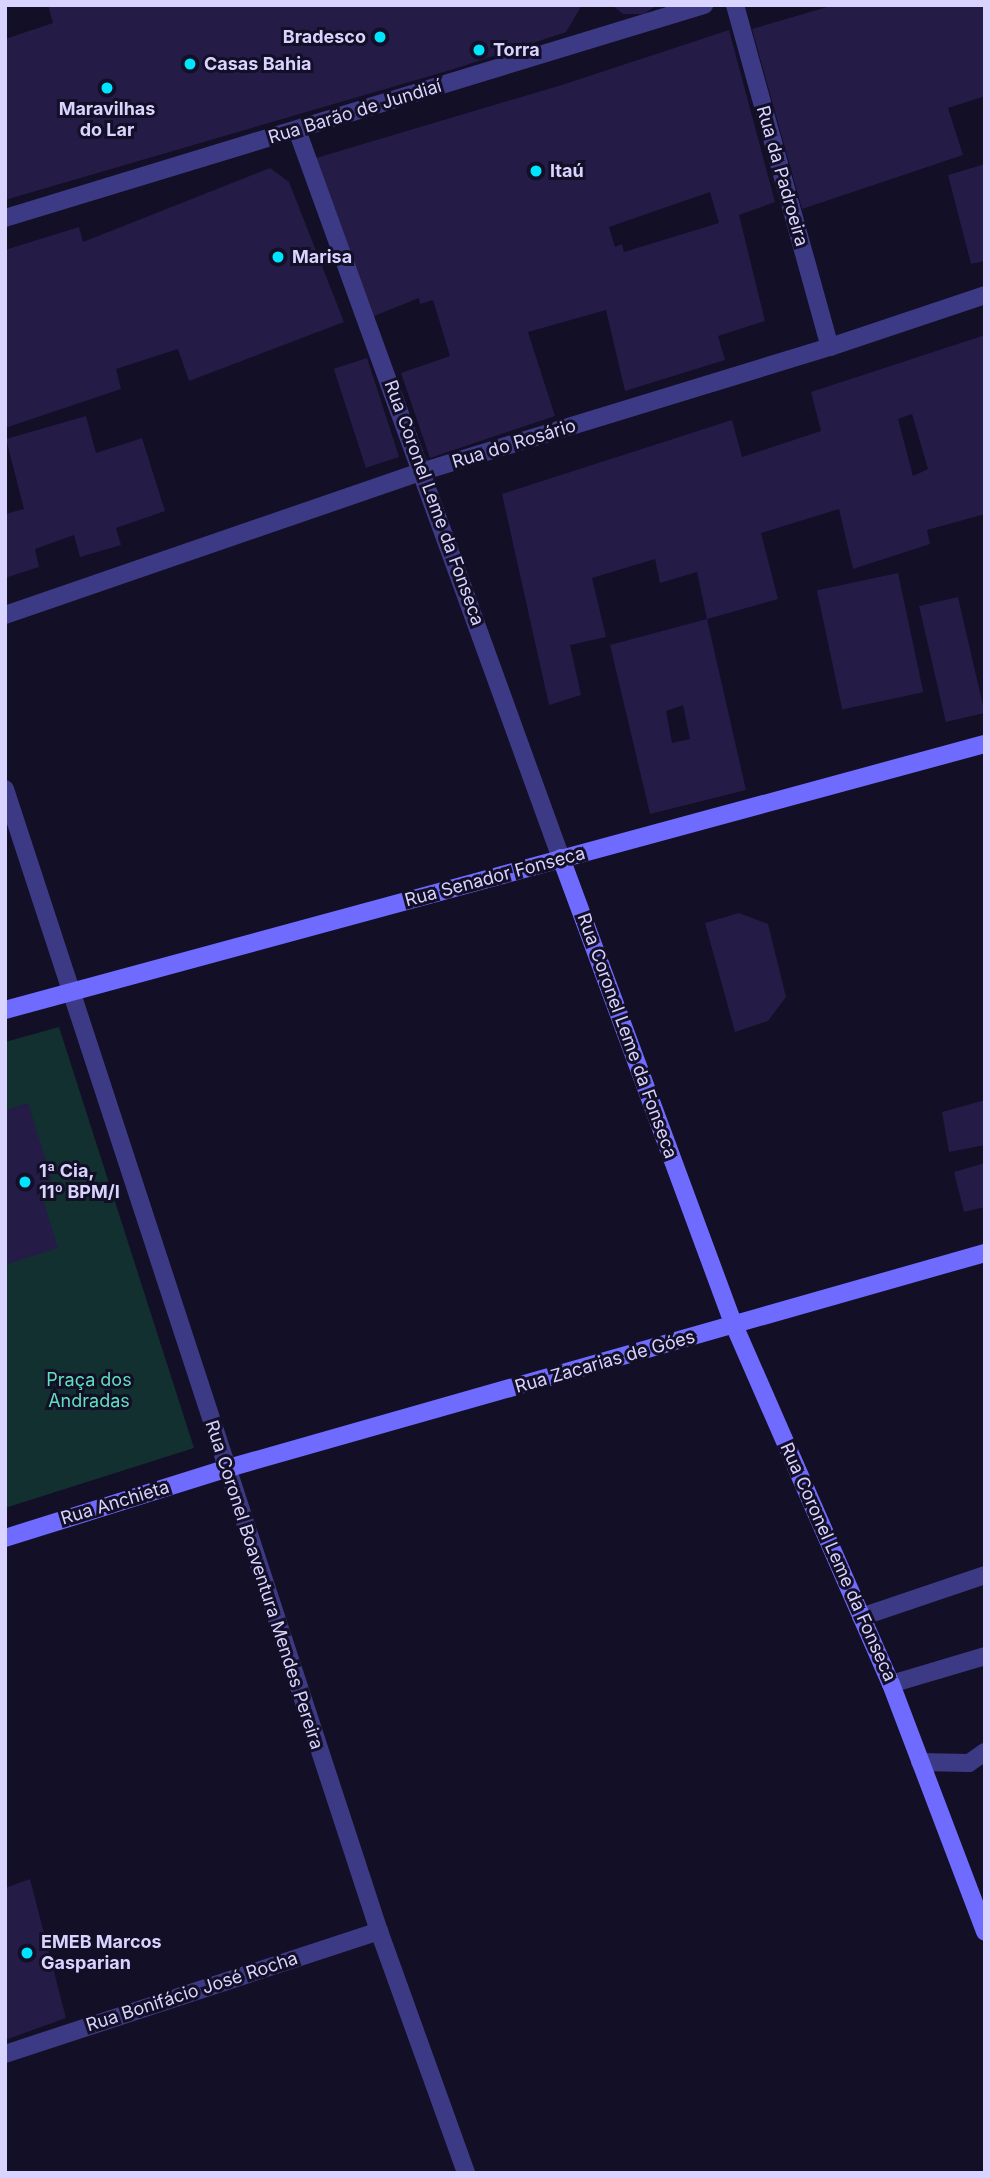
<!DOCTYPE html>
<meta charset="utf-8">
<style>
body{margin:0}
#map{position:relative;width:990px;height:2178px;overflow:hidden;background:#130f26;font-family:Inter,sans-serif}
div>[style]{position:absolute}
.green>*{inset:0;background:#12302f}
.building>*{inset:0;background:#241b47;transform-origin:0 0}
.service>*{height:18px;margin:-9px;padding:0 9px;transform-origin:9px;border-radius:9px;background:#3d3a85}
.minor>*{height:18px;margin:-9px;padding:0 9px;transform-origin:9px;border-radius:9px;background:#3d3a85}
.tertiary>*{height:18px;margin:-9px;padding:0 9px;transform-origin:9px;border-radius:9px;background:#3d3a85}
.secondary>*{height:18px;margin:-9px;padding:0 9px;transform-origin:9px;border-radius:9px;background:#6f6bff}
.dots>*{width:19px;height:19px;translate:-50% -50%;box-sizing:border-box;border:4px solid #130f26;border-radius:50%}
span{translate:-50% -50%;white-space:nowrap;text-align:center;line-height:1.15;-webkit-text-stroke:6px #130f26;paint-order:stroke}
.poi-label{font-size:18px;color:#d9d4ff;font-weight:700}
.right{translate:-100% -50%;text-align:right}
.left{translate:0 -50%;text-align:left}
.street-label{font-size:18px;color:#d9d4ff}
.park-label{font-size:18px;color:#5fe0c0}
.frame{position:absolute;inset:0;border:7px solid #d9d4ff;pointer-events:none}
</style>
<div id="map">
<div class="green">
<i style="clip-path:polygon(59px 1027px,194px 1448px,5px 1508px,5px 1042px)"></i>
</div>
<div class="building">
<i style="clip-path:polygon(48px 5px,582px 5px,566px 32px,454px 69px,5px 200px,5px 39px,53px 23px)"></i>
<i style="clip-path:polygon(612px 5px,657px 5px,644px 14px,623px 14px)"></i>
<i style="clip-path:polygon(834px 5px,985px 5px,985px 96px,948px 108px,963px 155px,802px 209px,752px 29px)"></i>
<i style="clip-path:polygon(evenodd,729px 30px,775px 202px,739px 215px,765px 321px,718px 336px,725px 360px,625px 391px,606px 310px,528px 332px,555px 416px,430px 458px,401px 373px,450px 356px,433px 300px,420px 304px,419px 298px,374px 316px,316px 158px,565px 84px,729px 30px,710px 192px,719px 223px,624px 252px,622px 244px,615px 247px,609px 227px,710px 192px)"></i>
<i style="clip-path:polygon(985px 164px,985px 261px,971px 264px,948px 175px)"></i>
<i style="clip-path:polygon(270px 168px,289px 182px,344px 322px,189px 381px,178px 349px,116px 369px,121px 389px,5px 428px,5px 250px,79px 227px,83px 242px)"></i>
<i style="clip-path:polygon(evenodd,985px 335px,985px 514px,927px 530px,930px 544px,853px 569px,839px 509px,761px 533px,778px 599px,707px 619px,746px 790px,650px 814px,610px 645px,707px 619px,697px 572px,660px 583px,655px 559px,592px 578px,606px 637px,570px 645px,581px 695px,549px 705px,502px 494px,732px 420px,742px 457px,821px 431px,811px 392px,985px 335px,912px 414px,928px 469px,913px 476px,898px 419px,912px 414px,985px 335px,683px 705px,690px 739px,672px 743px,666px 711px,683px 705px)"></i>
<i style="left:367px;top:358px;width:104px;height:35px;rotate:72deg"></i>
<i style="clip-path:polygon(86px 416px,96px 453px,142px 438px,165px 511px,116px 528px,121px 545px,80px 557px,74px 535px,35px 549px,39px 567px,5px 578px,5px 514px,24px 509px,6px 439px)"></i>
<i style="left:898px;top:573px;width:122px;height:83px;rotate:78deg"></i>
<i style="left:958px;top:597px;width:119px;height:40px;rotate:77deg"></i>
<i style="clip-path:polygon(739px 913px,768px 924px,786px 997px,768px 1021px,735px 1032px,705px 923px)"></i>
<i style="clip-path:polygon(985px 1100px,985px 1145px,949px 1152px,942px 1112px)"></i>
<i style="clip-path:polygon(28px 1103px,52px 1180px,38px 1184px,58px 1248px,5px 1265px,5px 1110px)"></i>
<i style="clip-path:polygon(985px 1163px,985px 1207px,964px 1212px,954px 1172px)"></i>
<i style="clip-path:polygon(30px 1879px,66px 2018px,5px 2040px,5px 1888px)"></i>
</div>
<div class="service">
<i style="left:861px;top:1617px;width:131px;rotate:-18.7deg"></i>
<i style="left:920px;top:1762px;width:49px;rotate:1.2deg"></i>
<i style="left:969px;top:1763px;width:19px;rotate:-35deg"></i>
</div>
<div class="minor">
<i style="left:735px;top:5px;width:355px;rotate:74.5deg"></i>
<i style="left:5px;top:2054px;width:394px;rotate:-18.2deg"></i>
</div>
<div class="tertiary">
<i style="left:297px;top:130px;width:774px;rotate:70.07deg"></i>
<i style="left:5px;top:218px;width:731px;rotate:-16.95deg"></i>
<i style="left:5px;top:615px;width:443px;rotate:-19deg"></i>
<i style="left:424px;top:471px;width:425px;rotate:-17deg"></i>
<i style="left:830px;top:347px;width:163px;rotate:-18.5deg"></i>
<i style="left:5px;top:789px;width:1202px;rotate:71.87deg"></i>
<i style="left:379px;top:1931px;width:257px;rotate:70.2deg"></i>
<i style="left:891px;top:1684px;width:98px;rotate:-16.6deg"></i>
</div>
<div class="secondary">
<i style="left:561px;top:858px;width:498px;rotate:69.7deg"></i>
<i style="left:734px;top:1325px;width:392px;rotate:66.4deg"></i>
<i style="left:891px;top:1684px;width:265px;rotate:69.2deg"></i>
<i style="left:5px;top:1010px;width:1015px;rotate:-15.19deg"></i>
<i style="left:5px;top:1538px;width:231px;rotate:-17.4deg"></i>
<i style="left:225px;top:1469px;width:790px;rotate:-15.87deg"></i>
</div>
<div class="dots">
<i style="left:380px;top:37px;background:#00e5ff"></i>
<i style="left:479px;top:50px;background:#00e5ff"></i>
<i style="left:190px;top:64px;background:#00e5ff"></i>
<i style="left:107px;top:88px;background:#00e5ff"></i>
<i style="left:536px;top:171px;background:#00e5ff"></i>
<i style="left:278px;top:257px;background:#00e5ff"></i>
<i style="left:25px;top:1182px;background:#00e5ff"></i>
<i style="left:27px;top:1953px;background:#00e5ff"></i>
</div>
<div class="poi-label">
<span class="right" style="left:366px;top:37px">Bradesco</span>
<span class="left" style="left:493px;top:50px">Torra</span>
<span class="left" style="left:204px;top:64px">Casas Bahia</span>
<span style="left:107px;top:120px">Maravilhas<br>do Lar</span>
<span class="left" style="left:550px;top:171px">Itaú</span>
<span class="left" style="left:292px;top:257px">Marisa</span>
<span class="left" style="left:39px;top:1182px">1ª Cia,<br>11º BPM/I</span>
<span class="left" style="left:41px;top:1953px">EMEB Marcos<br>Gasparian</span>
</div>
<div class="street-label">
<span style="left:355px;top:112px;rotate:-17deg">Rua Barão de Jundiaí</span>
<span style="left:782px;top:176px;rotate:74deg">Rua da Padroeira</span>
<span style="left:514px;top:444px;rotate:-17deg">Rua do Rosário</span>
<span style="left:434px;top:503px;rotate:70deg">Rua Coronel Leme da Fonseca</span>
<span style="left:495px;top:877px;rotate:-15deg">Rua Senador Fonseca</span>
<span style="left:627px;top:1036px;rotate:70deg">Rua Coronel Leme da Fonseca</span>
<span style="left:605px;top:1362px;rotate:-16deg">Rua Zacarias de Góes</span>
<span style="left:115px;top:1503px;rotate:-17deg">Rua Anchieta</span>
<span style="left:838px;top:1562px;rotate:66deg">Rua Coronel Leme da Fonseca</span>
<span style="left:264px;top:1585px;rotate:72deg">Rua Coronel Boaventura Mendes Pereira</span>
<span style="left:192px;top:1992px;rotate:-18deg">Rua Bonifácio José Rocha</span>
</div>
<div class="park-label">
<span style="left:89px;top:1391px">Praça dos<br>Andradas</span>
</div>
<div class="frame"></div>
</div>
